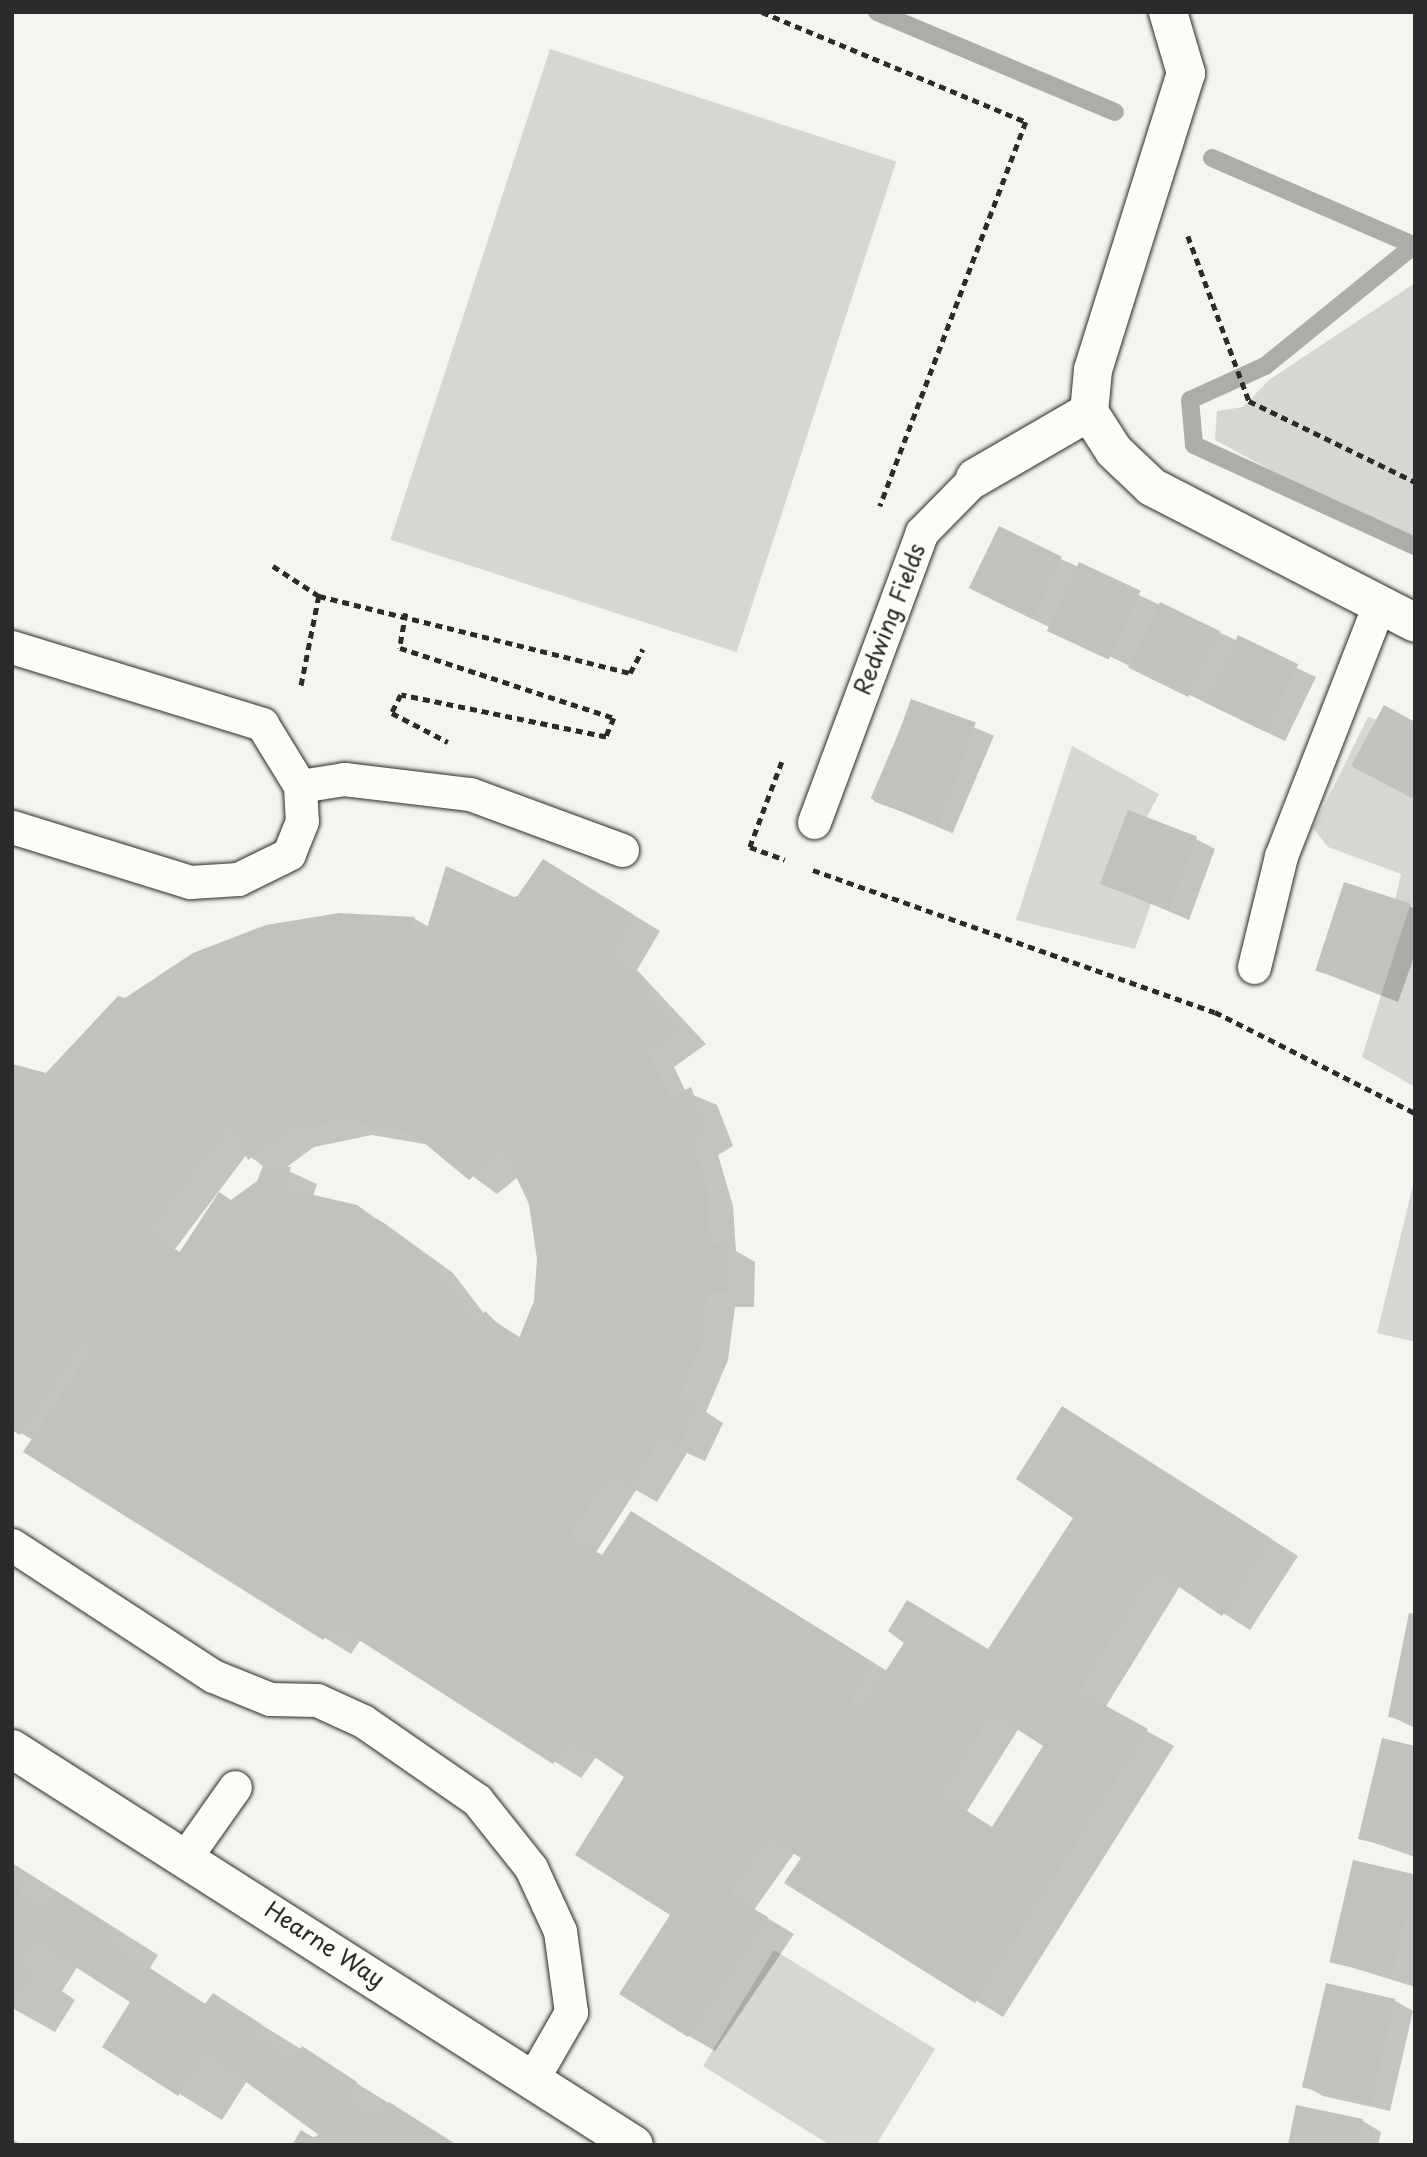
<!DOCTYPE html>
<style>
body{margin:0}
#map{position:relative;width:1427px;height:2157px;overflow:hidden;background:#f5f4ef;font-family:"Playpen Sans",sans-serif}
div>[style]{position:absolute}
.green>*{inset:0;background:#d7d6d2;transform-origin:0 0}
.shadow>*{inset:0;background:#0003;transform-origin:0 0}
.stream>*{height:18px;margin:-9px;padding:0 9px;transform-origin:9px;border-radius:9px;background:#adaca9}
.building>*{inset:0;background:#c2c1be;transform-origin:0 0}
.path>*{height:4.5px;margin-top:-2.25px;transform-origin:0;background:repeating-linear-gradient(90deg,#2b2b2b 0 7px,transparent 0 12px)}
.roads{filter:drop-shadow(0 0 2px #2b2b2b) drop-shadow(0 0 2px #2b2b2b)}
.lane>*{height:33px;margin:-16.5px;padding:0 16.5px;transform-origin:16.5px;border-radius:16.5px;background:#fdfcf7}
.street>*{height:38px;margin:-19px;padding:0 19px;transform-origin:19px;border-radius:19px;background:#fdfcf7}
span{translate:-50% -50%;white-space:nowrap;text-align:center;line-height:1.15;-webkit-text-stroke:5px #fdfcf7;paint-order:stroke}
.street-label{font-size:23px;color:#2b2b2b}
.frame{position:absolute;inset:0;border:14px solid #2b2b2b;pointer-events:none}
</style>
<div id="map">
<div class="green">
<i style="left:550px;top:49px;width:364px;height:516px;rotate:18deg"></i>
<i style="clip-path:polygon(1415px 283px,1415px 548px,1215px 440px,1217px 411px,1243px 407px,1269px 380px)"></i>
<i style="clip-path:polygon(1368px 717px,1377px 720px,1352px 766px,1415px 800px,1415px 1087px,1362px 1057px,1409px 905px,1395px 900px,1401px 874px,1328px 847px,1313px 828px)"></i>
<i style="clip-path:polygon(1072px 746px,1159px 794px,1147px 817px,1151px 904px,1135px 949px,1016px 920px)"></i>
<i style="clip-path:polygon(1415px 1177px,1415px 1342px,1377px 1333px)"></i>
<i style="clip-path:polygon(774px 1950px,935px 2049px,876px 2145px,830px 2145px,703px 2066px)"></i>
</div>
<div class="shadow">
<i style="clip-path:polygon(1061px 559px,1316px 677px,1285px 741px,989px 598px)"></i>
<i style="left:912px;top:701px;width:89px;height:106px;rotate:23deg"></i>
<i style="clip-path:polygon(1196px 839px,1215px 849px,1189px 920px,1102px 883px)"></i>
<i style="clip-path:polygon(evenodd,571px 877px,660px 931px,637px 970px,706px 1044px,674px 1067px,686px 1092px,717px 1105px,733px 1146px,718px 1155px,733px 1206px,736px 1251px,755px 1262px,754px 1307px,735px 1307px,728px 1360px,706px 1412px,723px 1423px,705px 1461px,687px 1453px,657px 1502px,636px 1490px,595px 1554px,603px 1558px,659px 1529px,887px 1671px,989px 1651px,1075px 1517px,1089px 1424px,1298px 1556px,1250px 1630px,1180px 1586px,1105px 1708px,1174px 1746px,1003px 2017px,786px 1883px,804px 1857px,795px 1852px,754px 1910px,794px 1934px,715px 2051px,689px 2036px,673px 1915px,627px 1776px,597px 1756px,581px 1778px,361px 1639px,351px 1654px,25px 1452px,33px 1440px,12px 1428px,46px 1075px,125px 1000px,339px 915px,415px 919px,429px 927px,571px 877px,372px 1135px,430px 1145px,497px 1194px,518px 1177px,531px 1203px,539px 1259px,535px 1301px,521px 1338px,485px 1315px,453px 1273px,384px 1223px,356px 1207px,313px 1196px,317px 1184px,284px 1169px,314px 1147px,372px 1135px,571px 877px,247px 1154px,264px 1167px,259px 1182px,182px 1253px,175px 1249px,247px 1154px,571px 877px,1019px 1728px,1046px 1745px,993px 1828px,967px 1811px,1019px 1728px)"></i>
<i style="clip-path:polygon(1409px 906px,1415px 909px,1415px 954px,1398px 1002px,1316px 970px)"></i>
<i style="clip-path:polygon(1415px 1616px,1415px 1728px,1390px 1716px)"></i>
<i style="clip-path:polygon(1415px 1748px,1415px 1857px,1360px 1838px)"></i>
<i style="clip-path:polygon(1355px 1862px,1415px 1876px,1415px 1987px,1331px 1961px)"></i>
<i style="clip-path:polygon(12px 1863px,158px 1955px,150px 1968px,207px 2005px,213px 1995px,457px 2145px,294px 2145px,321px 2134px,247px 2081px,222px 2120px,104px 2047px,132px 2001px,78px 1966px,62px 1991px,75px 2000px,55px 2032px,12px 2008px)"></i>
<i style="clip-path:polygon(1394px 2000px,1413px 2011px,1390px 2111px,1323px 2096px,1305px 2086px)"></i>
<i style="clip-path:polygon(1298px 2107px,1363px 2121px,1381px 2132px,1378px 2145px,1290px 2145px)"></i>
<i style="clip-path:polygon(12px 2139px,22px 2145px,12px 2145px)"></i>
</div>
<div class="stream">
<i style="left:877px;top:12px;width:258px;rotate:22.8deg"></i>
<i style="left:1212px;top:158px;width:221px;rotate:23.4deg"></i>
<i style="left:1412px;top:247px;width:189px;rotate:141deg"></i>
<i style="left:1265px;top:366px;width:82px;rotate:155.6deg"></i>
<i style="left:1190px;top:400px;width:45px;rotate:84.9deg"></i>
<i style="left:1194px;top:445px;width:243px;rotate:24.6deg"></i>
</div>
<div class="building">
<i style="left:999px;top:526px;width:70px;height:69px;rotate:26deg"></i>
<i style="left:1079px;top:562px;width:68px;height:76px;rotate:25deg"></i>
<i style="left:1160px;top:602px;width:67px;height:73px;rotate:26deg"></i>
<i style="left:1238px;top:635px;width:67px;height:75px;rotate:26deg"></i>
<i style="left:911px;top:699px;width:69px;height:109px;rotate:20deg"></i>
<i style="clip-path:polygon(1384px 705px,1415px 722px,1415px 800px,1351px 766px)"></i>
<i style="left:1128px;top:810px;width:74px;height:79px;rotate:21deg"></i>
<i style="clip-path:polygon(evenodd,543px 859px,634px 915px,611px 953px,680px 1028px,648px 1052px,670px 1098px,691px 1087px,707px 1131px,692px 1139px,707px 1189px,710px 1244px,728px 1245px,728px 1292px,708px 1292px,701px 1345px,680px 1395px,697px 1406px,678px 1447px,659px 1439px,630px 1488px,610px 1473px,569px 1537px,602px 1555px,631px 1511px,874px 1663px,850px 1701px,862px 1707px,904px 1643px,888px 1631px,907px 1600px,988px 1649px,1073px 1518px,1016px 1479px,1062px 1406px,1272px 1539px,1222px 1616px,1154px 1570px,1079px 1691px,1148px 1729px,975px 2003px,784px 1883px,801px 1858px,768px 1838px,729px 1894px,768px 1917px,688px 2037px,619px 1994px,670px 1915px,575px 1855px,624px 1777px,570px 1740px,553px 1764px,334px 1624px,323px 1640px,23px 1452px,95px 1344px,85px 1337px,20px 1435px,12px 1430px,12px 1064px,46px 1073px,118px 996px,125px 998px,193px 953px,266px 925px,339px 913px,415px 917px,411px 927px,426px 932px,446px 866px,516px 898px,543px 859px,344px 1120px,412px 1133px,469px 1180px,504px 1151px,529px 1204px,537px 1259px,534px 1301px,517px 1343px,485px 1311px,478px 1323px,426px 1255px,357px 1205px,284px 1188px,291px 1167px,263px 1166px,257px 1181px,231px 1200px,219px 1192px,179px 1253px,149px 1232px,231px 1124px,248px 1160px,286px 1132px,344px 1120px,543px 859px,992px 1713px,1043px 1746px,992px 1827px,941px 1795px,992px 1713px)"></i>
<i style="left:1344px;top:882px;width:70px;height:93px;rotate:18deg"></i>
<i style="clip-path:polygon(1409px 1613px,1415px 1614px,1415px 1722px,1388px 1717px)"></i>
<i style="clip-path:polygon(1382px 1738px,1415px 1746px,1415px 1852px,1358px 1839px)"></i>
<i style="left:1353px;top:1860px;width:64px;height:105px;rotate:13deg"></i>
<i style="clip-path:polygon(12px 1864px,30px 1875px,18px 1893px,45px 1910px,56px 1891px,116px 1929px,107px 1942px,205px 2004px,213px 1993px,261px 2024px,253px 2035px,293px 2061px,302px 2046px,357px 2082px,346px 2100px,378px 2120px,389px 2102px,457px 2145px,292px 2145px,301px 2130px,316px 2139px,319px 2135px,206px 2053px,178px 2096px,102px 2047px,130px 2002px,35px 1941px,19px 1965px,33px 1973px,12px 2006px)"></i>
<i style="left:1326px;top:1983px;width:71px;height:107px;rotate:13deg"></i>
<i style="clip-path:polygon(1296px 2105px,1363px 2119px,1358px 2145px,1288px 2145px)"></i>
</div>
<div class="path">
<i style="left:762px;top:12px;width:286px;rotate:22.6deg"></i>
<i style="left:1026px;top:122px;width:411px;rotate:110.8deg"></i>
<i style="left:1188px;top:236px;width:176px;rotate:69.7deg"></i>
<i style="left:1249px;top:401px;width:185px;rotate:26deg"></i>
<i style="left:273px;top:566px;width:55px;rotate:33.1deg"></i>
<i style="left:319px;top:596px;width:93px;rotate:101.2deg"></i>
<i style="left:319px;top:596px;width:320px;rotate:13.9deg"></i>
<i style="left:630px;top:673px;width:27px;rotate:-62deg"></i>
<i style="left:406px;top:613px;width:36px;rotate:100deg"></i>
<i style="left:400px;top:648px;width:225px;rotate:18.1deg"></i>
<i style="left:614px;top:718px;width:21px;rotate:113deg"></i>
<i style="left:606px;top:737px;width:209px;rotate:-168.4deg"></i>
<i style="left:401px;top:695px;width:20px;rotate:117deg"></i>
<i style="left:392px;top:713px;width:63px;rotate:27.4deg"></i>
<i style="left:782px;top:762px;width:91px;rotate:110.6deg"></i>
<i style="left:750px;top:847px;width:37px;rotate:20deg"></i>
<i style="left:813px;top:870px;width:426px;rotate:19.5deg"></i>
<i style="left:1215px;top:1012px;width:224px;rotate:26.8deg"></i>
</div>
<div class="roads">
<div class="lane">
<i style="left:12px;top:647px;width:262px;rotate:17.1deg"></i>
<i style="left:262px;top:724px;width:73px;rotate:58.5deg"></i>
<i style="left:300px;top:786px;width:35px;rotate:87deg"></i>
<i style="left:302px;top:821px;width:35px;rotate:112deg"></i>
<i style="left:289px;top:854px;width:57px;rotate:153.9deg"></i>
<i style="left:238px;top:879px;width:48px;rotate:176.4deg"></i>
<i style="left:190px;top:882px;width:186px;rotate:-162.8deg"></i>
<i style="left:300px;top:786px;width:45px;rotate:-9deg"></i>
<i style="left:344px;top:779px;width:127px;rotate:6.8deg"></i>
<i style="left:470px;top:794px;width:162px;rotate:20.2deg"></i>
<i style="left:814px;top:822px;width:309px;rotate:-69.6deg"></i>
<i style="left:922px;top:532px;width:76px;rotate:-45.5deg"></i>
<i style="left:1254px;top:967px;width:114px;rotate:-76.3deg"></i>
<i style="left:1281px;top:856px;width:269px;rotate:-68.7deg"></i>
<i style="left:12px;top:1545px;width:240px;rotate:33.1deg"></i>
<i style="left:213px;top:1676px;width:61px;rotate:22deg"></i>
<i style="left:270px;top:1699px;width:47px;rotate:1.2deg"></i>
<i style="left:317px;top:1700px;width:51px;rotate:24.5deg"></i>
<i style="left:363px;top:1721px;width:139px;rotate:34.7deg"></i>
<i style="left:477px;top:1800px;width:87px;rotate:51.5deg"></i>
<i style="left:531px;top:1868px;width:69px;rotate:65.3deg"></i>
<i style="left:560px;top:1931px;width:82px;rotate:82.3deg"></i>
<i style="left:571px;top:2012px;width:76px;rotate:119.9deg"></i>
<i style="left:187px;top:1855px;width:83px;rotate:-54.8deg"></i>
</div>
<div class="street">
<i style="left:1168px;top:12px;width:64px;rotate:73.6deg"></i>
<i style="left:1186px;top:73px;width:311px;rotate:107.4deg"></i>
<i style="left:1093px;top:370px;width:42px;rotate:95.4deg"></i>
<i style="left:1089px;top:412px;width:46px;rotate:57.3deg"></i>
<i style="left:1114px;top:451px;width:52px;rotate:43.5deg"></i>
<i style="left:1152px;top:487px;width:296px;rotate:27.3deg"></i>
<i style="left:975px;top:478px;width:132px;rotate:-30.1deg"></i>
<i style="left:12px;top:1749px;width:737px;rotate:32.48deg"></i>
</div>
</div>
<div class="street-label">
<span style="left:889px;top:619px;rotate:-69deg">Redwing Fields</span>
<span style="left:325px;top:1944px;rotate:33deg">Hearne Way</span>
</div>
<div class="frame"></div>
</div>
